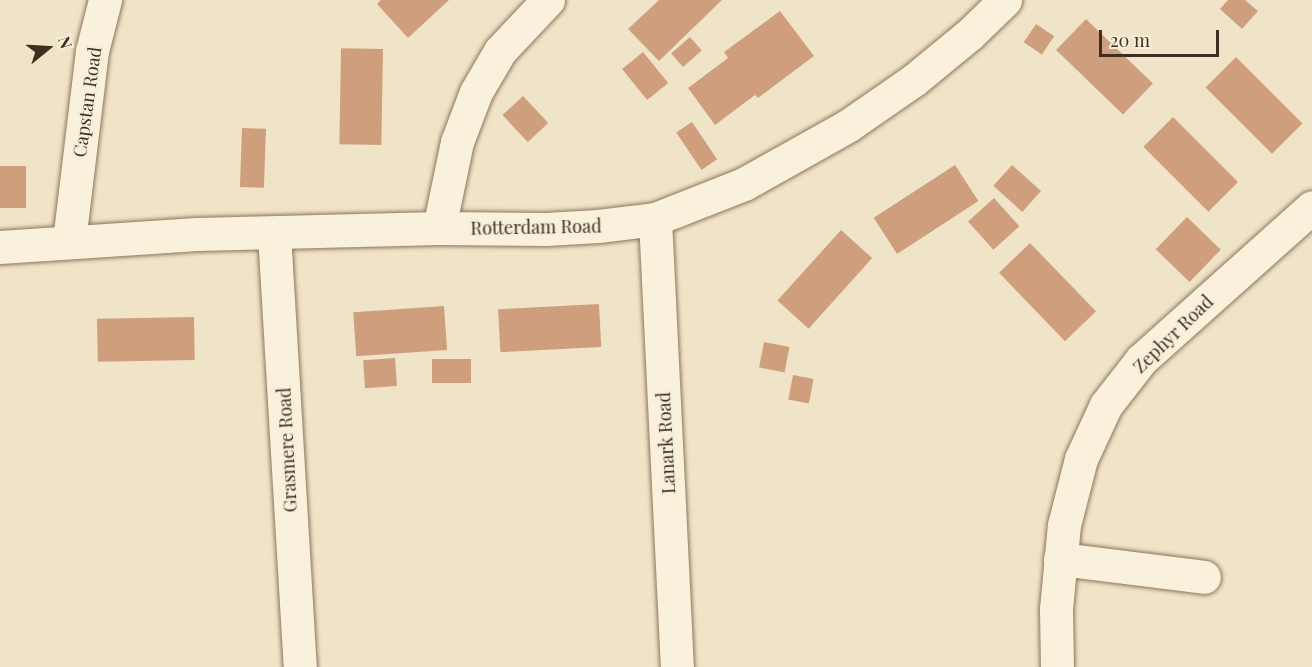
<!DOCTYPE html>
<style>
body{margin:0}
#map{position:relative;width:1312px;height:667px;overflow:hidden;background:#f0e4c8;font-family:"Playfair Display",serif}
div>[style]{position:absolute}
.building>*{inset:0;background:#cf9f7d;transform-origin:0 0}
.roads{filter:drop-shadow(0 0 2px #8d765c) drop-shadow(0 0 2px #8d765c)}
.minor>*{height:33px;margin:-16.5px;padding:0 16.5px;transform-origin:16.5px;border-radius:16.5px;background:#faf1dc}
span{translate:-50% -50%;white-space:nowrap;text-align:center;line-height:1.15;-webkit-text-stroke:4.5px #f7eed8;paint-order:stroke}
.street-label{font-size:18px;color:#3d2e20}
.north{position:absolute;left:18px;top:18px;width:60px;height:60px;-webkit-text-stroke:4px #f7eed8;paint-order:stroke;rotate:72deg;font-size:16px;font-weight:700;line-height:24px;text-align:center;color:#3d2e20}
.north::after{content:'';display:block;margin:auto;width:21px;height:27px;background:#3d2e20;clip-path:polygon(50% 0,100% 100%,50% 72%,0 100%)}
.scale{position:absolute;left:1099px;top:30px;width:120px;height:27px;box-sizing:border-box;border:3px solid #3d2e20;border-top:0;padding-left:8px;font-size:18px;line-height:21px;white-space:nowrap;color:#3d2e20;-webkit-text-stroke:4px #f7eed8;paint-order:stroke}
</style>
<div id="map">
<div class="building">
<i style="clip-path:polygon(381px 0,449px 0,408px 38px,377px 4px)"></i>
<i style="clip-path:polygon(659px 0,722px 0,659px 61px,628px 29px)"></i>
<i style="clip-path:polygon(1228px 0,1245px 0,1258px 11px,1242px 29px,1220px 9px)"></i>
<i style="clip-path:polygon(780px 11px,814px 56px,758px 98px,755px 95px,715px 125px,688px 88px,728px 58px,724px 52px)"></i>
<i style="left:1086px;top:19px;width:93px;height:43px;rotate:44deg"></i>
<i style="left:1036px;top:24px;width:22px;height:22px;rotate:34deg"></i>
<i style="left:690px;top:37px;width:18px;height:25px;rotate:49deg"></i>
<i style="left:383px;top:49px;width:96px;height:42px;rotate:91deg"></i>
<i style="left:643px;top:52px;width:40px;height:27px;rotate:51deg"></i>
<i style="left:1236px;top:57px;width:94px;height:43px;rotate:45deg"></i>
<i style="left:523px;top:96px;width:37px;height:28px;rotate:47deg"></i>
<i style="left:1173px;top:117px;width:92px;height:42px;rotate:45deg"></i>
<i style="left:692px;top:122px;width:45px;height:19px;rotate:56deg"></i>
<i style="left:242px;top:128px;width:24px;height:59px;rotate:2deg"></i>
<i style="left:955px;top:165px;width:43px;height:97px;rotate:57deg"></i>
<i style="left:1012px;top:165px;width:39px;height:28px;rotate:42deg"></i>
<i style="left:0;top:166px;width:26px;height:42px"></i>
<i style="left:994px;top:198px;width:38px;height:35px;rotate:48deg"></i>
<i style="left:1187px;top:217px;width:47px;height:45px;rotate:44deg"></i>
<i style="left:841px;top:230px;width:42px;height:95px;rotate:42deg"></i>
<i style="left:1030px;top:243px;width:95px;height:43px;rotate:46deg"></i>
<i style="left:599px;top:304px;width:43px;height:101px;rotate:87deg"></i>
<i style="left:444px;top:306px;width:44px;height:91px;rotate:86deg"></i>
<i style="left:194px;top:317px;width:43px;height:97px;rotate:89deg"></i>
<i style="left:764px;top:342px;width:26px;height:26px;rotate:11deg"></i>
<i style="left:395px;top:358px;width:28px;height:32px;rotate:86deg"></i>
<i style="left:471px;top:359px;width:24px;height:39px;rotate:90deg"></i>
<i style="left:793px;top:375px;width:21px;height:25px;rotate:11deg"></i>
</div>
<div class="roads">
<div class="minor">
<i style="left:655px;top:219px;width:449px;rotate:87.2deg"></i>
<i style="left:439px;top:228px;width:88px;rotate:-78.2deg"></i>
<i style="left:457px;top:142px;width:53px;rotate:-69.2deg"></i>
<i style="left:476px;top:92px;width:48px;rotate:-59.7deg"></i>
<i style="left:500px;top:51px;width:70px;rotate:-46.7deg"></i>
<i style="left:274px;top:233px;width:435px;rotate:86.6deg"></i>
<i style="left:69px;top:241px;width:191px;rotate:-83.1deg"></i>
<i style="left:92px;top:51px;width:53px;rotate:-75.7deg"></i>
<i style="left:0;top:247px;width:197px;rotate:-3.8deg"></i>
<i style="left:197px;top:234px;width:242px;rotate:-1.4deg"></i>
<i style="left:439px;top:228px;width:107px;rotate:0.5deg"></i>
<i style="left:546px;top:229px;width:52px;rotate:-3.3deg"></i>
<i style="left:598px;top:226px;width:57px;rotate:-7deg"></i>
<i style="left:655px;top:219px;width:96px;rotate:-21.5deg"></i>
<i style="left:744px;top:184px;width:120px;rotate:-29.3deg"></i>
<i style="left:849px;top:125px;width:79px;rotate:-34.7deg"></i>
<i style="left:914px;top:80px;width:72px;rotate:-39.4deg"></i>
<i style="left:970px;top:34px;width:49px;rotate:-44.2deg"></i>
<i style="left:1060px;top:559px;width:145px;rotate:7.1deg"></i>
<i style="left:1057px;top:667px;width:58px;rotate:-91deg"></i>
<i style="left:1056px;top:609px;width:84px;rotate:-84.6deg"></i>
<i style="left:1064px;top:525px;width:68px;rotate:-75.6deg"></i>
<i style="left:1081px;top:459px;width:60px;rotate:-65.2deg"></i>
<i style="left:1106px;top:405px;width:57px;rotate:-52.1deg"></i>
<i style="left:1141px;top:360px;width:229px;rotate:-41.8deg"></i>
</div>
</div>
<div class="street-label">
<span style="left:87px;top:102px;rotate:-82deg">Capstan Road</span>
<span style="left:536px;top:227px;rotate:-1deg">Rotterdam Road</span>
<span style="left:1173px;top:334px;rotate:-44deg">Zephyr Road</span>
<span style="left:666px;top:443px;rotate:-93deg">Lanark Road</span>
<span style="left:287px;top:450px;rotate:-93deg">Grasmere Road</span>
</div>
<div class="north">N</div>
<div class="scale">20 m</div>
</div>
